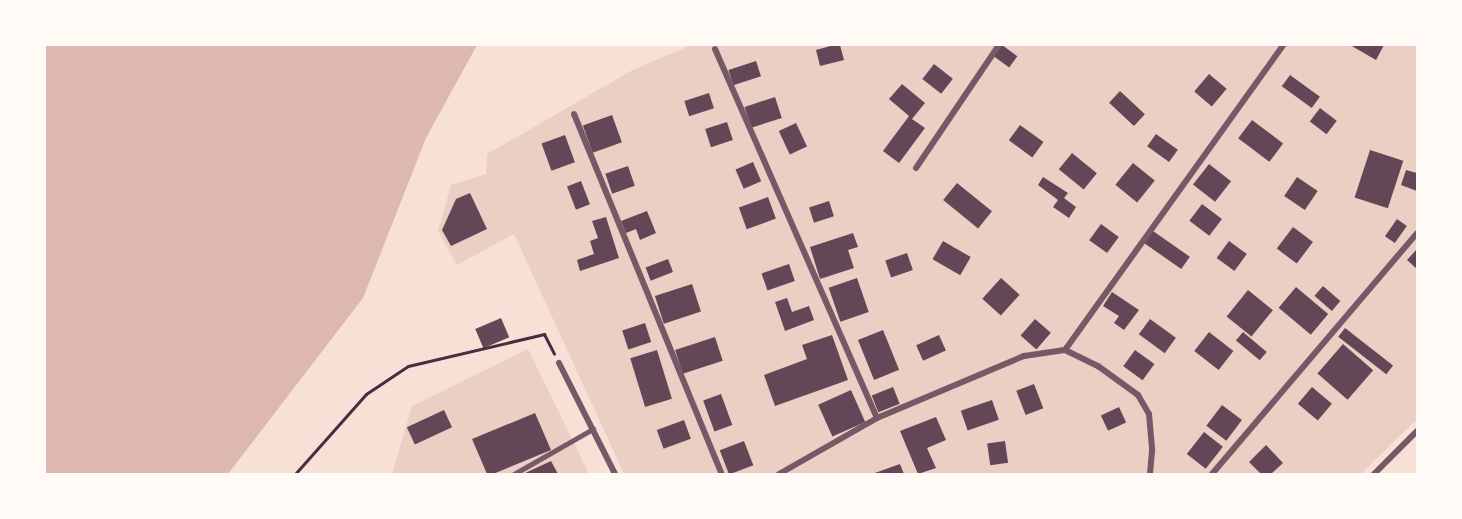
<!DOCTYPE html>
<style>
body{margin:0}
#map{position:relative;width:1462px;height:519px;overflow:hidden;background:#f7e1d7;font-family:Raleway,sans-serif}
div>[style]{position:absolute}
.green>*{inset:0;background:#ebcfc5}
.water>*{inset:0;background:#dcb8b0}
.building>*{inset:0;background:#644757;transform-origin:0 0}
.path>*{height:3px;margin:-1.5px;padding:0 1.5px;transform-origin:1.5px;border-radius:1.5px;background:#4a2c40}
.service>*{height:4.5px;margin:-2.25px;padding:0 2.25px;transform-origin:2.25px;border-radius:2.25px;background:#755966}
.minor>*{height:6px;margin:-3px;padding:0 3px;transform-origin:3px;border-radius:3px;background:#755966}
span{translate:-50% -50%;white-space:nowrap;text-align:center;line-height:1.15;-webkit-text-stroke:5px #fffaf5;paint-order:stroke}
.frame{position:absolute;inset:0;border:46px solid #fffaf5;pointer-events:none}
</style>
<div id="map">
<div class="green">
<i style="clip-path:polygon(691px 45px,1417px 45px,1417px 419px,1361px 474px,624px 474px,514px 234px,457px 265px,438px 231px,451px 185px,486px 174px,487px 154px,631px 71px)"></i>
<i style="clip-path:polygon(528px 349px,589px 474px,392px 474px,412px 406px)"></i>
</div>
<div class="water">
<i style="clip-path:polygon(45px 45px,477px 45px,426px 138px,363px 298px,228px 474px,45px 474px)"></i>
</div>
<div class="building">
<i style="clip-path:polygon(834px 45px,840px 45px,844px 60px,820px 66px,816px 50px)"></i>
<i style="left:1002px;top:45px;width:19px;height:14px;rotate:36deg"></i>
<i style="clip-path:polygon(1350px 45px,1384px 45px,1376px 60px)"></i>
<i style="left:756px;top:61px;width:16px;height:29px;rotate:72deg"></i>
<i style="left:934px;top:64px;width:24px;height:19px;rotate:38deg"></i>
<i style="left:1209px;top:74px;width:23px;height:23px;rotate:40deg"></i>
<i style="left:1290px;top:75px;width:37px;height:14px;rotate:36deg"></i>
<i style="clip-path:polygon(902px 84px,925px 103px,912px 119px,925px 128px,899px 163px,883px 151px,909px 116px,889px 99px)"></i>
<i style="left:1120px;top:91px;width:34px;height:16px;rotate:43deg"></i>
<i style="left:709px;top:93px;width:16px;height:26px;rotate:72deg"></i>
<i style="left:775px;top:97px;width:22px;height:32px;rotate:72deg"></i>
<i style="left:1320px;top:108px;width:21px;height:17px;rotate:37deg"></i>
<i style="left:612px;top:115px;width:29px;height:31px;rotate:70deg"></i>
<i style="left:1252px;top:120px;width:39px;height:23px;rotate:37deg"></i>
<i style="left:727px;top:122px;width:19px;height:23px;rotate:72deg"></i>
<i style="left:796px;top:123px;width:26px;height:19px;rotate:65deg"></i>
<i style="left:1020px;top:125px;width:29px;height:19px;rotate:36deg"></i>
<i style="left:1156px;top:134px;width:27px;height:15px;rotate:36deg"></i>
<i style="left:565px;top:135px;width:29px;height:25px;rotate:70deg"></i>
<i style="left:1370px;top:150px;width:35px;height:50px;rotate:18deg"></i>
<i style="left:1072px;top:153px;width:32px;height:21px;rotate:39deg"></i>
<i style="left:753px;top:162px;width:21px;height:19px;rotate:67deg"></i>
<i style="left:1133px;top:163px;width:28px;height:28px;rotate:39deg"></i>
<i style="left:1209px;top:164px;width:28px;height:26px;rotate:38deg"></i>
<i style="left:628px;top:166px;width:21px;height:24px;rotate:71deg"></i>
<i style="clip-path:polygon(1406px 170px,1417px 173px,1417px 191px,1401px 185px)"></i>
<i style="clip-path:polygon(1043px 177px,1068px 193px,1064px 198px,1076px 207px,1069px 218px,1053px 207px,1058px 200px,1038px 185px)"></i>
<i style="left:1297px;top:177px;width:25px;height:23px;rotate:34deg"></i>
<i style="left:581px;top:181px;width:25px;height:15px;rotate:69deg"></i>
<i style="left:957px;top:183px;width:45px;height:22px;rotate:39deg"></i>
<i style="clip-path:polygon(470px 193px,487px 229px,451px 246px,442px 230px,456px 199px)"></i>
<i style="left:768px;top:197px;width:23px;height:31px;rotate:70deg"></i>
<i style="left:829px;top:201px;width:16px;height:21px;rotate:72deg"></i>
<i style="left:1202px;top:204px;width:25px;height:21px;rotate:37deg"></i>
<i style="clip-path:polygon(647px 211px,656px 233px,640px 240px,636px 229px,626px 233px,621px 221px)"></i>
<i style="clip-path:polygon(606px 217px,619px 258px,580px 271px,577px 260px,594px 254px,590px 241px,598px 238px,592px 221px)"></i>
<i style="left:1397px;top:219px;width:12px;height:21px;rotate:35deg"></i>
<i style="left:1101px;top:224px;width:22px;height:20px;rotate:36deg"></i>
<i style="left:1293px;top:227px;width:25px;height:27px;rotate:37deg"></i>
<i style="left:1153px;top:231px;width:45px;height:15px;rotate:35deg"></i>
<i style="clip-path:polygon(853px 233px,858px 247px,848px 250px,854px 268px,820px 279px,810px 247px)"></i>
<i style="left:943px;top:241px;width:32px;height:21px;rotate:30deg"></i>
<i style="left:1229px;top:241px;width:22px;height:21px;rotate:36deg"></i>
<i style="clip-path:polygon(1417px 249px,1417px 269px,1407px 260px)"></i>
<i style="left:907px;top:253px;width:18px;height:23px;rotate:71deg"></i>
<i style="left:668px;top:259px;width:14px;height:24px;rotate:69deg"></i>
<i style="left:789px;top:264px;width:18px;height:29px;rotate:71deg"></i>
<i style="left:857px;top:278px;width:36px;height:30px;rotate:71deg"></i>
<i style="left:1001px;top:278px;width:25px;height:28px;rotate:42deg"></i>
<i style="left:692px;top:284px;width:29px;height:39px;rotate:72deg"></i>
<i style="left:1323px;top:286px;width:23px;height:13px;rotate:41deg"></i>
<i style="left:1296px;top:287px;width:42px;height:27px;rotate:40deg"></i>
<i style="left:1248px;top:290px;width:32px;height:34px;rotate:39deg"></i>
<i style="clip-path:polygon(1112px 292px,1139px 310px,1124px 330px,1114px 323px,1119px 316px,1103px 306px)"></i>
<i style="clip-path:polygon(787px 298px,792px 312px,809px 306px,814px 320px,785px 331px,775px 302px)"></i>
<i style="left:501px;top:318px;width:21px;height:28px;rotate:67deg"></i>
<i style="left:1035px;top:319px;width:21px;height:22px;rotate:41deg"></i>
<i style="left:1150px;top:319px;width:32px;height:19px;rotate:36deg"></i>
<i style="left:645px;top:323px;width:20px;height:24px;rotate:72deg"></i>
<i style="left:1345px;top:328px;width:61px;height:11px;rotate:38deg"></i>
<i style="left:883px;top:330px;width:43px;height:27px;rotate:68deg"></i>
<i style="left:1209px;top:332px;width:31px;height:24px;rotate:38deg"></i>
<i style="left:1243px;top:332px;width:31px;height:11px;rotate:40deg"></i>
<i style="clip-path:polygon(832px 335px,848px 380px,775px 406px,764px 375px,807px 359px,802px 345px)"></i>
<i style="left:939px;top:335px;width:17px;height:25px;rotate:66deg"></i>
<i style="left:715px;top:337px;width:25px;height:42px;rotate:72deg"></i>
<i style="left:1343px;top:344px;width:40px;height:39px;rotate:41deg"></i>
<i style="left:657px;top:350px;width:51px;height:28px;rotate:73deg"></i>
<i style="left:1135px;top:350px;width:24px;height:20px;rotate:36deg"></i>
<i style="left:1034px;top:384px;width:26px;height:19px;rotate:69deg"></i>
<i style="left:893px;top:387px;width:18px;height:23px;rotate:68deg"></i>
<i style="left:1312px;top:387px;width:26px;height:22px;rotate:40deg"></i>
<i style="left:851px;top:390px;width:35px;height:36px;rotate:66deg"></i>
<i style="left:721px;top:394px;width:33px;height:19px;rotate:70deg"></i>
<i style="left:992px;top:400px;width:21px;height:33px;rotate:71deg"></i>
<i style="left:1222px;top:405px;width:25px;height:26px;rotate:37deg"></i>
<i style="left:1119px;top:407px;width:17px;height:20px;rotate:65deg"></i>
<i style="left:444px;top:410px;width:19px;height:41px;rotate:65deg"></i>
<i style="clip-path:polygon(535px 413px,551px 450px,493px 474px,487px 474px,472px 439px)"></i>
<i style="clip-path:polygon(936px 417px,946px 440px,927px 448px,936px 468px,918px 474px,900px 431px)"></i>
<i style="left:684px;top:420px;width:20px;height:29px;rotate:70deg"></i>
<i style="left:1204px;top:432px;width:24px;height:28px;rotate:38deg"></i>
<i style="left:744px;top:441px;width:26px;height:26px;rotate:69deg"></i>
<i style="left:1005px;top:441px;width:22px;height:18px;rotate:82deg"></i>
<i style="clip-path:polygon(1266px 445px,1283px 463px,1271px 474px,1261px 474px,1249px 462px)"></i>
<i style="clip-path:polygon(551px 461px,558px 474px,523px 474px)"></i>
<i style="clip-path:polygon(900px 464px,904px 474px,872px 474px)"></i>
</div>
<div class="path">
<i style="left:295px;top:474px;width:107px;rotate:-48.4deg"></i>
<i style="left:366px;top:394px;width:50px;rotate:-33.7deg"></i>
<i style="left:408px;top:366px;width:140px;rotate:-13.2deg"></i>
<i style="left:544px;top:334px;width:22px;rotate:63deg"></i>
</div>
<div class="service">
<i style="left:514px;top:474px;width:91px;rotate:-29.7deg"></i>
</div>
<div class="minor">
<i style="left:715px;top:49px;width:403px;rotate:66.3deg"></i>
<i style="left:574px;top:114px;width:389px;rotate:67.7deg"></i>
<i style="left:916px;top:168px;width:148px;rotate:-56deg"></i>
<i style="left:1065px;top:350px;width:375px;rotate:-54.4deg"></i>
<i style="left:559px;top:363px;width:124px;rotate:63.2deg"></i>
<i style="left:779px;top:474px;width:113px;rotate:-29.7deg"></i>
<i style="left:877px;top:418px;width:160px;rotate:-22.9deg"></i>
<i style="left:1024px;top:356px;width:41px;rotate:-8.3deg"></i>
<i style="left:1065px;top:350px;width:37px;rotate:26deg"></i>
<i style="left:1098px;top:366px;width:49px;rotate:35.9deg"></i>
<i style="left:1138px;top:395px;width:22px;rotate:60deg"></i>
<i style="left:1149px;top:414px;width:37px;rotate:85deg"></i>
<i style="left:1152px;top:451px;width:23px;rotate:95deg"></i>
<i style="left:1212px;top:474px;width:316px;rotate:-49.6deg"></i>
<i style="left:1374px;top:474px;width:61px;rotate:-45deg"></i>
</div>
<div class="frame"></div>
</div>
